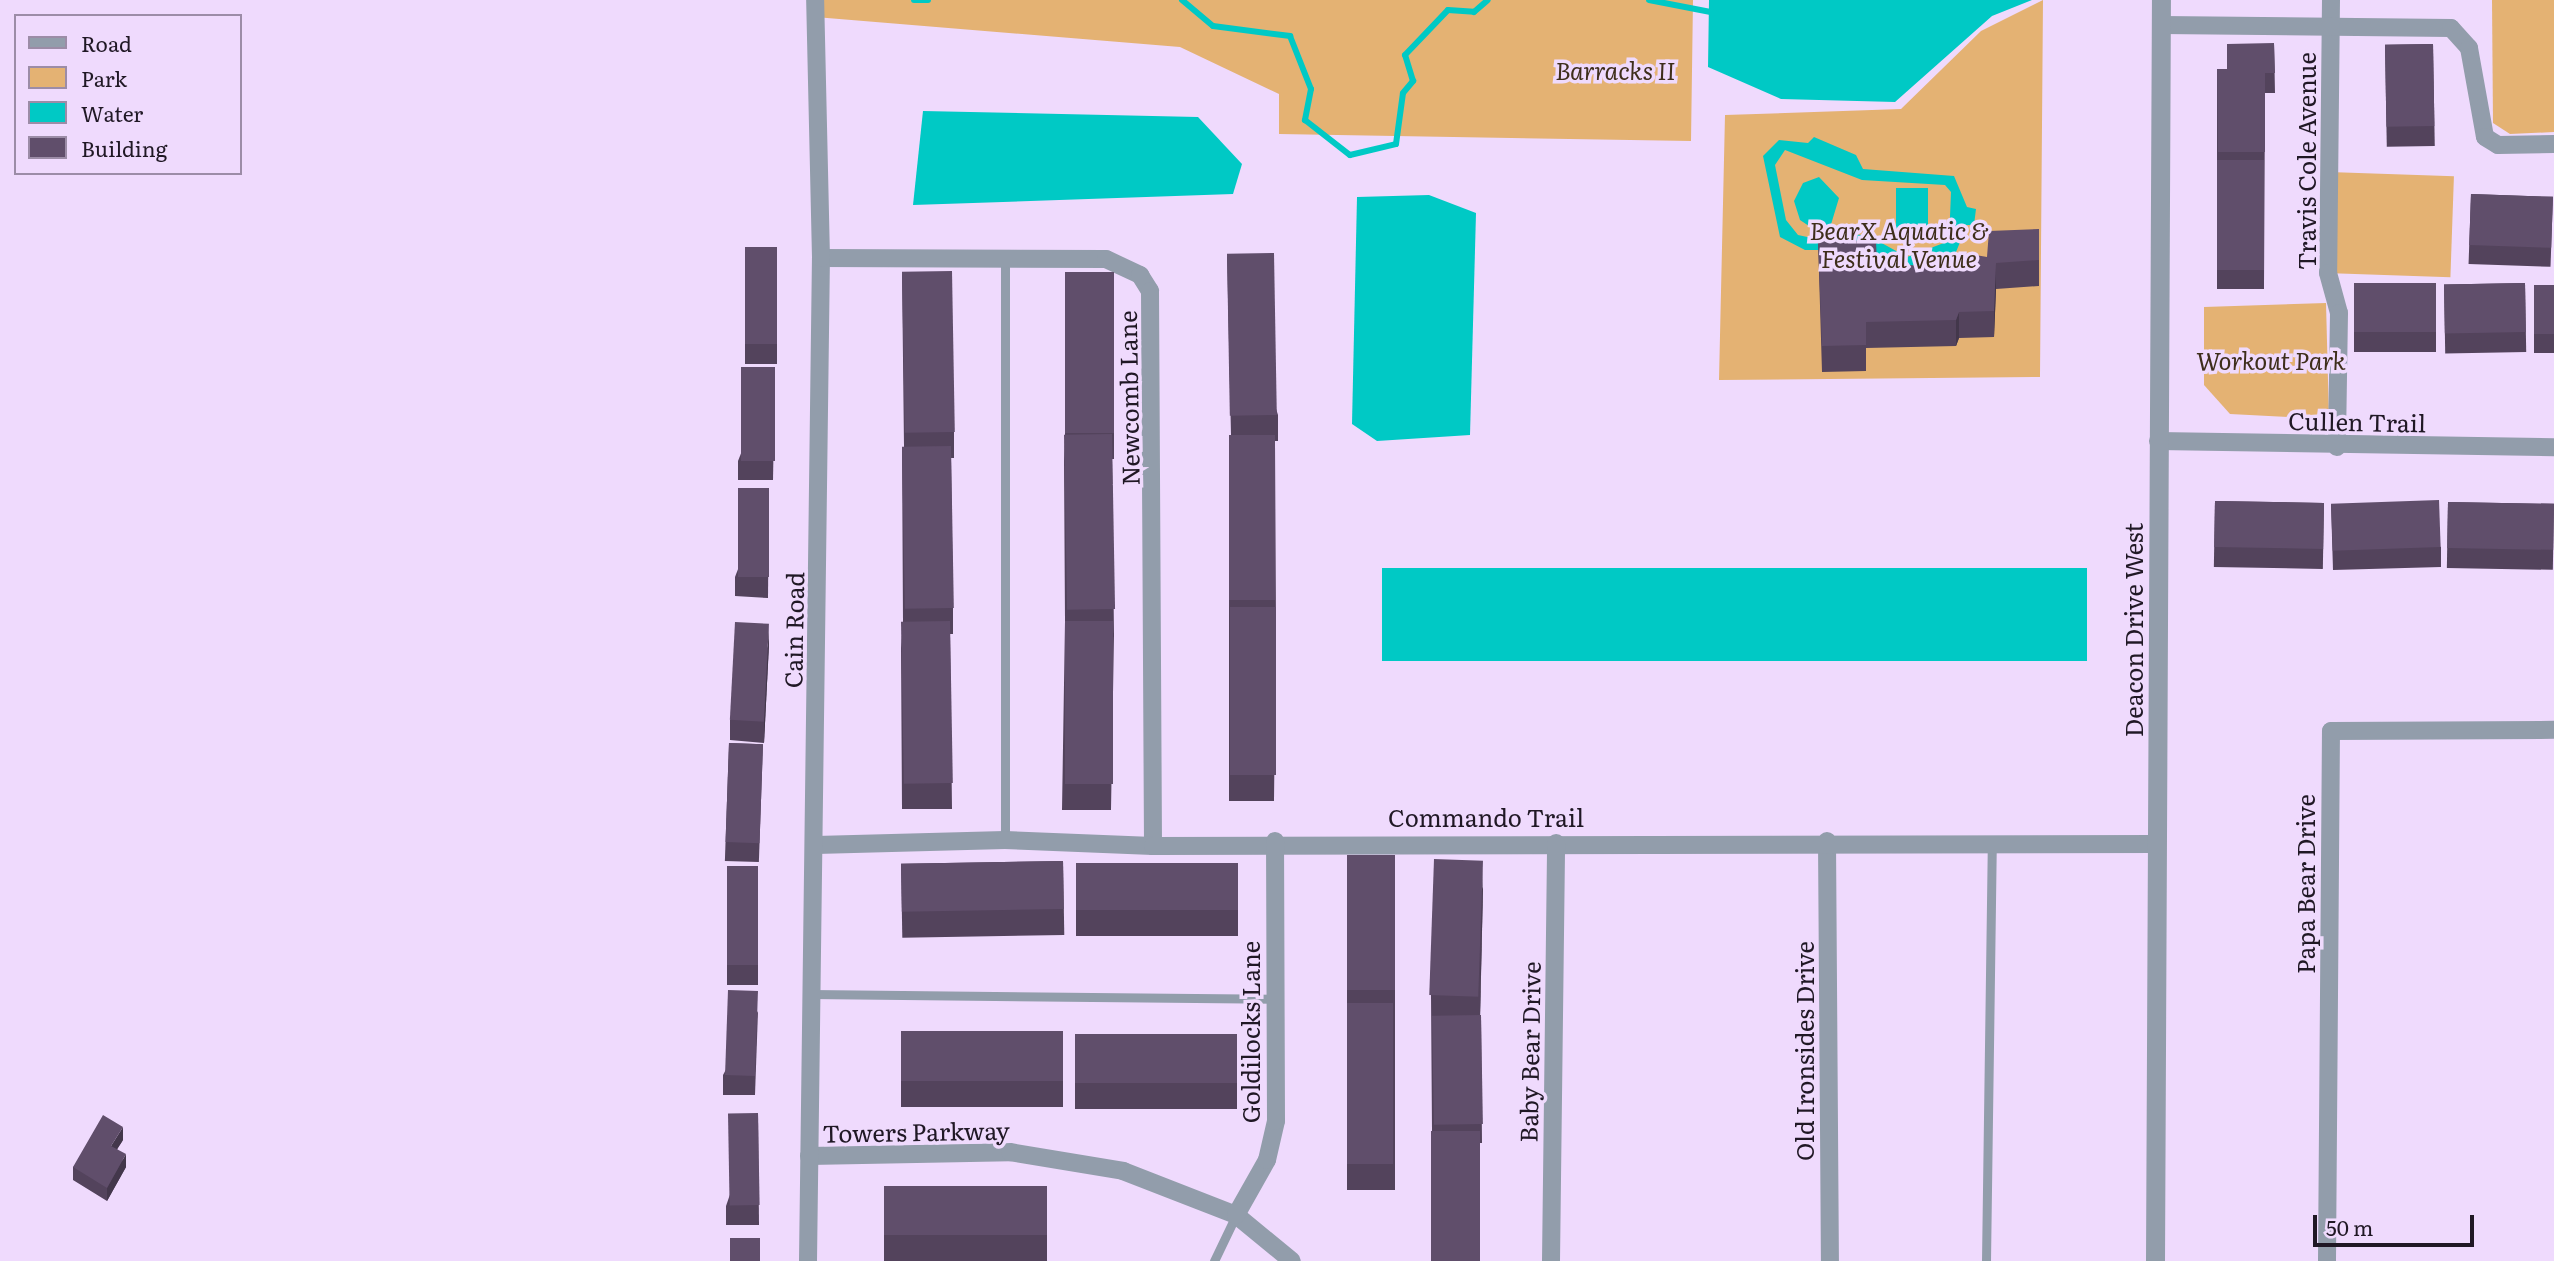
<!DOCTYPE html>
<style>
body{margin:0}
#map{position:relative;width:2554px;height:1261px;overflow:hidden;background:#efdafd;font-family:Literata,serif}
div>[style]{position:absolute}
.green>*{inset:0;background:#e4b273;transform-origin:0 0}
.water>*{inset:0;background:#00c9c5;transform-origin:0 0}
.stream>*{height:6px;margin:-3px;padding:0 3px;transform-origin:3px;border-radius:3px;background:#00c9c5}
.service>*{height:9px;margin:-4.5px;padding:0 4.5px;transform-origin:4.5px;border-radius:4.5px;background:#929dab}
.minor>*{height:18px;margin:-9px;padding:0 9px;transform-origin:9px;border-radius:9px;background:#929dab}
.tertiary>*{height:19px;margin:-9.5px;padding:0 9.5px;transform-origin:9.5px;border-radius:9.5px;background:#929dab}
.wall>*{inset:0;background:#53435c;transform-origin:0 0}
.shaded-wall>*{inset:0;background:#43374b}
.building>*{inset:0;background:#604e6b;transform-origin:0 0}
span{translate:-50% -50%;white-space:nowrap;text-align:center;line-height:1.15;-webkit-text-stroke:7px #efdafd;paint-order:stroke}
.park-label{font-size:24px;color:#3e2e1b;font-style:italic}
.street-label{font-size:24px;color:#201825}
.legend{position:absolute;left:14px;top:14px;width:228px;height:161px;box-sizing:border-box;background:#efdafd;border:2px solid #9c8ca7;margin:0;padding:9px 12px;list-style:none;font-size:21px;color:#201825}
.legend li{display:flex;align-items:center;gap:14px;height:35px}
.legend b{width:35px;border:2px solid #9c8ca7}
.scale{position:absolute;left:2313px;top:1215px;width:161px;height:32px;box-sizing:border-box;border:4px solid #201825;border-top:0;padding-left:9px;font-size:21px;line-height:24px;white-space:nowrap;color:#201825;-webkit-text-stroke:5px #efdafd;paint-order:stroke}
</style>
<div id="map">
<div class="green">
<i style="clip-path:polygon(815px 0,1693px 0,1691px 141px,1279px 134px,1279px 94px,1180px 47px,815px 17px)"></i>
<i style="clip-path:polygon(2043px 0,2040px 377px,1719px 380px,1725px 115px,1901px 109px,1981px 31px)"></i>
<i style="clip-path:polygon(2492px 0,2554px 0,2554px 132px,2510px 134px,2493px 123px)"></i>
<i style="left:2329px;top:172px;width:125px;height:101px;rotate:2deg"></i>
<i style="clip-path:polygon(2326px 303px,2329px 419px,2230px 414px,2204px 385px,2204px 307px)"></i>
</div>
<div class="water">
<i style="clip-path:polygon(1709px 0,2032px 0,1992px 16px,1895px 102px,1781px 99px,1708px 67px)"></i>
<i style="clip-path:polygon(923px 111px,1198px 117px,1242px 164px,1233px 194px,913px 205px)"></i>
<i style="clip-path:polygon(evenodd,1814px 137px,1856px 155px,1863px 169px,1954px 176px,1967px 207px,1976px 209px,1974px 225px,1967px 225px,1956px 252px,1912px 266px,1866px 250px,1805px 250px,1780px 237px,1763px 156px,1779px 140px,1808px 143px,1814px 137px,1785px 150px,1862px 180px,1945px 185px,1951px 192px,1949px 241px,1907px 257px,1869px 236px,1829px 231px,1839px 198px,1819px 177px,1803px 183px,1794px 201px,1800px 220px,1818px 232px,1812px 238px,1798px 235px,1786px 220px,1775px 165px,1785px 150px)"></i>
<i style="left:1896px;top:188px;width:32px;height:51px"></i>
<i style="clip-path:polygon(1429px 195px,1476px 213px,1470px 435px,1377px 441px,1352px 424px,1357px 197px)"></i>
<i style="left:1382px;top:568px;width:705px;height:93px"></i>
</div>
<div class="stream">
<i style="left:914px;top:0;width:14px"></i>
<i style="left:1182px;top:0;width:40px;rotate:40deg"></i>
<i style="left:1213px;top:26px;width:78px;rotate:7.4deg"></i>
<i style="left:1290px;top:36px;width:57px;rotate:68.4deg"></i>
<i style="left:1311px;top:89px;width:32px;rotate:101deg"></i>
<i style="left:1305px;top:120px;width:57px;rotate:37.9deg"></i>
<i style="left:1350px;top:155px;width:47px;rotate:-13.4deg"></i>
<i style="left:1396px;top:144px;width:51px;rotate:-82.2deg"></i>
<i style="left:1403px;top:93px;width:16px;rotate:-50deg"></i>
<i style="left:1413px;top:81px;width:27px;rotate:-107deg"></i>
<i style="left:1405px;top:55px;width:62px;rotate:-46.3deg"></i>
<i style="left:1448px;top:10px;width:26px;rotate:4deg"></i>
<i style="left:1474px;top:12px;width:18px;rotate:-41deg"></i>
<i style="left:1649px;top:0;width:68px;rotate:11deg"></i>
</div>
<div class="service">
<i style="left:1005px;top:840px;width:581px;rotate:-90deg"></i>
<i style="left:810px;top:994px;width:466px;rotate:0.6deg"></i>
<i style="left:1214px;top:1261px;width:51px;rotate:-64.4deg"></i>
<i style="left:1986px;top:1261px;width:418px;rotate:-89.2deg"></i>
</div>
<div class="minor">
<i style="left:2331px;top:0;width:273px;rotate:90.6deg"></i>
<i style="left:2328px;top:273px;width:41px;rotate:74.6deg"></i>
<i style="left:2339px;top:313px;width:134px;rotate:90.9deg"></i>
<i style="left:2162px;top:25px;width:289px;rotate:0.6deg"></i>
<i style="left:2451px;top:28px;width:27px;rotate:48deg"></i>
<i style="left:2469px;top:48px;width:90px;rotate:79.8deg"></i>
<i style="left:2485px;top:137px;width:15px;rotate:32deg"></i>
<i style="left:2498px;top:145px;width:56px;rotate:-1deg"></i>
<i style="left:821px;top:258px;width:285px;rotate:0.2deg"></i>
<i style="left:1106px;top:259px;width:38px;rotate:25deg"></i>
<i style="left:1140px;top:275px;width:19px;rotate:58deg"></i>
<i style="left:1150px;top:291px;width:555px;rotate:89.69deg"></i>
<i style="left:2158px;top:441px;width:396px;rotate:0.9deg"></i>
<i style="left:1827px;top:841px;width:420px;rotate:89.6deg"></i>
<i style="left:816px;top:845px;width:189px;rotate:-1.5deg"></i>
<i style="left:1005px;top:840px;width:148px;rotate:2.3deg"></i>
<i style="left:1153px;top:846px;width:1004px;rotate:-0.11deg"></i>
<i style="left:809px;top:1156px;width:201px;rotate:-1.1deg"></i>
<i style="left:1010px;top:1152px;width:115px;rotate:9.5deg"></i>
<i style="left:1123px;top:1171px;width:121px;rotate:21.3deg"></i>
<i style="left:1236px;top:1215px;width:72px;rotate:39.4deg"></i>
<i style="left:1236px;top:1215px;width:63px;rotate:-60.6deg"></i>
<i style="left:1267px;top:1160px;width:40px;rotate:-77deg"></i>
<i style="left:1276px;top:1121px;width:280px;rotate:-90.2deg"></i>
<i style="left:808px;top:1261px;width:1003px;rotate:-89.26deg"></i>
<i style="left:821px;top:258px;width:258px;rotate:-91.3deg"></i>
<i style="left:1551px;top:1261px;width:418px;rotate:-89.3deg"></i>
<i style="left:2327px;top:1261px;width:530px;rotate:-89.57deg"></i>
<i style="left:2331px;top:731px;width:223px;rotate:-0.3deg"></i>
</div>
<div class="tertiary">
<i style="left:2155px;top:1261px;width:1261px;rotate:-89.73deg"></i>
</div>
<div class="wall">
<i style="clip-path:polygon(2274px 43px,2275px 93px,2265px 93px,2264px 289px,2217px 289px,2217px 69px,2227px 69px)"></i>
<i style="left:2433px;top:44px;width:102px;height:48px;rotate:89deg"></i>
<i style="left:2471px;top:194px;width:82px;height:70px;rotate:2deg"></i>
<i style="clip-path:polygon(2039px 229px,2039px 286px,1996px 289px,1994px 337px,1959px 338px,1956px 346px,1866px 348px,1866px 371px,1822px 372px,1818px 240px,1877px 264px,1947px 267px,1987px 257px)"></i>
<i style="left:745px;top:247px;width:32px;height:117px"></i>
<i style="clip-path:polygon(1227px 254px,1278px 415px,1278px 441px,1275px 441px,1276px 626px,1274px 801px,1229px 801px,1229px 435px,1231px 435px)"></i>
<i style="clip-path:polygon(902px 272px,954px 432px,954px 458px,951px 458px,953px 608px,953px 634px,950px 634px,952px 809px,902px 809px,901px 648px,903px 622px,902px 447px,904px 447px)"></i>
<i style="clip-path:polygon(1065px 272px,1114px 272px,1114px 459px,1112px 459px,1114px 635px,1111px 810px,1062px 810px,1065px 621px,1064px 461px,1065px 435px)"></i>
<i style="left:2436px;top:283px;width:69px;height:82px;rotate:90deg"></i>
<i style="left:2525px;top:283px;width:69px;height:81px;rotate:89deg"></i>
<i style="left:2534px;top:285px;width:20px;height:68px"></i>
<i style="clip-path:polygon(775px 367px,773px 480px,738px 480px,738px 461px)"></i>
<i style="clip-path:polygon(769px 488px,768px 598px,735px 596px,735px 577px)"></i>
<i style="left:2215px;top:501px;width:109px;height:66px;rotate:1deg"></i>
<i style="left:2448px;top:502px;width:106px;height:66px;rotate:1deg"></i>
<i style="clip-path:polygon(2331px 504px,2441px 547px,2441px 567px,2333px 570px)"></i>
<i style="clip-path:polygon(769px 644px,764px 743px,730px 740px,730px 720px)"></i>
<i style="left:729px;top:743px;width:34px;height:118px;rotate:2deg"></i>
<i style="left:1347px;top:855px;width:48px;height:335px"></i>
<i style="left:1063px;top:861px;width:74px;height:162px;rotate:89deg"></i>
<i style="left:1238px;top:863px;width:73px;height:162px;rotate:90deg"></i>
<i style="left:727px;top:866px;width:31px;height:119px"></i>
<i style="clip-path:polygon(1483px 887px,1480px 1015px,1481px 1015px,1482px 1143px,1480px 1143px,1432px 1131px,1431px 995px)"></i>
<i style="clip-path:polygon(758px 1011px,755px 1095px,723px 1095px,723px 1075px)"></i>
<i style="left:901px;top:1031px;width:162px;height:76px"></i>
<i style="left:1075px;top:1034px;width:162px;height:75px"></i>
<i style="clip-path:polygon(758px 1113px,759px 1225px,726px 1225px,726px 1206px)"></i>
<i style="clip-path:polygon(123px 1140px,117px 1149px,126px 1167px,107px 1201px,73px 1180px,73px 1167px)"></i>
<i style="left:884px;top:1186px;width:163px;height:75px"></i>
</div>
<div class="shaded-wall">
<i style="clip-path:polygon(1996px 263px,1996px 289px,1994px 337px,1994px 311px)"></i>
<i style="clip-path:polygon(1959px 312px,1959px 338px,1956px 346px,1956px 320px)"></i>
<i style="clip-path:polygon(769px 624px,769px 644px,764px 743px,764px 723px)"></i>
<i style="clip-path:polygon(1483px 861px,1483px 887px,1480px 1022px,1480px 996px)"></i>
<i style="clip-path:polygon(123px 1127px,123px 1140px,111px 1159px,111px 1146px)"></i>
<i style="clip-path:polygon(126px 1154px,126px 1167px,107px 1201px,107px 1188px)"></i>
</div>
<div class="building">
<i style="clip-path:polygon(2274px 43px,2275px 73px,2265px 73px,2265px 152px,2218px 152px,2217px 69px,2227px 69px,2227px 44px)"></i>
<i style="left:2433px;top:44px;width:82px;height:48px;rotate:89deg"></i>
<i style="left:2217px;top:160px;width:47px;height:110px"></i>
<i style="left:2471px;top:194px;width:82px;height:51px;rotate:2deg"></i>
<i style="clip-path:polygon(2039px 229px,2039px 260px,1996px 263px,1994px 311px,1959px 312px,1956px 320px,1866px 322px,1866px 345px,1822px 346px,1818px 240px,1876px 241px,1877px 264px,1947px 267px,1964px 253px,1987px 257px,1989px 231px)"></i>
<i style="left:745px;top:247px;width:32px;height:97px"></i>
<i style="left:1274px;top:253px;width:162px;height:47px;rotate:89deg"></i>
<i style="left:952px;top:271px;width:161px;height:50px;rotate:89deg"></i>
<i style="left:1065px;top:272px;width:49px;height:161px"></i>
<i style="left:2436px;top:283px;width:49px;height:82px;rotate:90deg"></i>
<i style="left:2525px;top:283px;width:49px;height:81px;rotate:89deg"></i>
<i style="left:2534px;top:285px;width:20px;height:49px"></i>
<i style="left:741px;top:367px;width:34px;height:94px"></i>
<i style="left:1112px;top:434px;width:175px;height:48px;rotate:89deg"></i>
<i style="left:1229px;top:435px;width:46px;height:165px"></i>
<i style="left:951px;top:446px;width:162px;height:49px;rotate:89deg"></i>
<i style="left:738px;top:488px;width:31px;height:89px"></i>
<i style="left:2439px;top:500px;width:47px;height:108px;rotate:88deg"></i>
<i style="left:2215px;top:501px;width:109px;height:46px;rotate:1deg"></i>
<i style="left:2448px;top:502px;width:106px;height:46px;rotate:1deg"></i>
<i style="left:1230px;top:607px;width:46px;height:168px"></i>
<i style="left:950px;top:621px;width:162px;height:49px;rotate:89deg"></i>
<i style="left:1065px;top:621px;width:48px;height:163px"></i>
<i style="left:735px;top:622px;width:34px;height:98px;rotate:3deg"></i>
<i style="left:729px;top:743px;width:34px;height:99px;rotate:2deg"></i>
<i style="left:1347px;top:855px;width:48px;height:135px"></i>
<i style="left:1434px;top:859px;width:49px;height:136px;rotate:2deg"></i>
<i style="left:1063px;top:861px;width:48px;height:162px;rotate:89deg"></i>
<i style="left:1238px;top:863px;width:47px;height:162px;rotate:90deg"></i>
<i style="left:727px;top:866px;width:31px;height:99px"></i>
<i style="left:728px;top:990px;width:30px;height:85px;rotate:2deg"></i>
<i style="left:1347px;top:1003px;width:46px;height:161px"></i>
<i style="left:1481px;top:1015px;width:109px;height:49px;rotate:89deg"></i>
<i style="left:901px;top:1031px;width:162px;height:50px"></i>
<i style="left:1075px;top:1034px;width:162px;height:49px"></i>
<i style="left:758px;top:1113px;width:92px;height:30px;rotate:89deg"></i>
<i style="clip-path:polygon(103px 1115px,123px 1127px,111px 1146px,126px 1154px,107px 1188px,73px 1167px)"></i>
<i style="left:1431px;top:1131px;width:49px;height:130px"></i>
<i style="left:884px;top:1186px;width:163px;height:49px"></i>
<i style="left:730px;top:1238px;width:30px;height:23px"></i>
</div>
<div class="park-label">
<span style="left:1615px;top:70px">Barracks II</span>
<span style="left:1899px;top:244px">BearX Aquatic &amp;<br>Festival Venue</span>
<span style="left:2271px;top:360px">Workout Park</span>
</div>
<div class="street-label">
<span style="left:2306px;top:161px;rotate:-90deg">Travis Cole Avenue</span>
<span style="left:1128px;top:398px;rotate:-91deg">Newcomb Lane</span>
<span style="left:2357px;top:421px;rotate:1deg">Cullen Trail</span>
<span style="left:793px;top:630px;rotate:-89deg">Cain Road</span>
<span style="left:2133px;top:630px;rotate:-90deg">Deacon Drive West</span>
<span style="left:1486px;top:817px">Commando Trail</span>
<span style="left:2305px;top:884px;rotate:-90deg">Papa Bear Drive</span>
<span style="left:1250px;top:1032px;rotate:-90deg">Goldilocks Lane</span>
<span style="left:1804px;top:1051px;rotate:-90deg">Old Ironsides Drive</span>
<span style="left:1529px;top:1052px;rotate:-89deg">Baby Bear Drive</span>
<span style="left:916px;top:1131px;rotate:-1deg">Towers Parkway</span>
</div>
<ul class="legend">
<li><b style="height:9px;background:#929dab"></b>Road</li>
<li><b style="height:19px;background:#e4b273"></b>Park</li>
<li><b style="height:19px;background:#00c9c5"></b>Water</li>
<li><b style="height:19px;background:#604e6b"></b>Building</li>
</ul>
<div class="scale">50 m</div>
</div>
